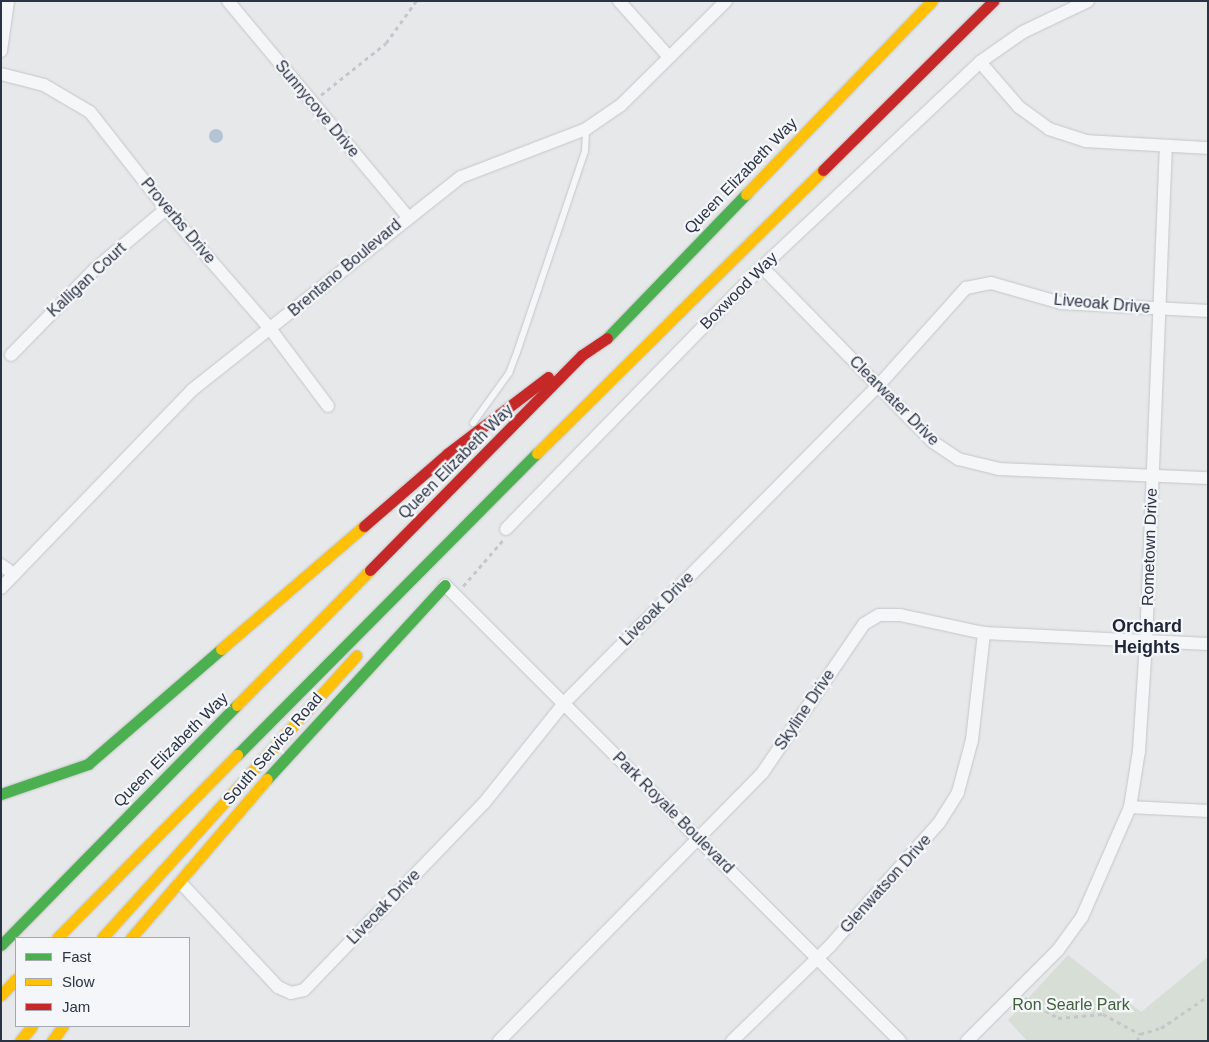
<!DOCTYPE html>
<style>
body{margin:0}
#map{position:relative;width:1209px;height:1042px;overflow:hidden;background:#e6e8ea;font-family:Arial,sans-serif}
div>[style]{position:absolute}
.green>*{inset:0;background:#d6ded6}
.water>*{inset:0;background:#b4c4d5}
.round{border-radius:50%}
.path>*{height:2.5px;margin-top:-1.25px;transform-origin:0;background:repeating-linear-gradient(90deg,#c5c6ca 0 4px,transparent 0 8px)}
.roads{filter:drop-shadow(0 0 1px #c4c6c8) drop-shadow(0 0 1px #c4c6c8)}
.lane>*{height:6px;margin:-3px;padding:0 3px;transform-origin:3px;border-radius:3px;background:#f5f6f7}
.street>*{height:12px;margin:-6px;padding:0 6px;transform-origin:6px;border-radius:6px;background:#f5f6f7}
.fast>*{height:11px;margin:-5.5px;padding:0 5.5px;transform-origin:5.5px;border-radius:5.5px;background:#4caf50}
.slow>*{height:11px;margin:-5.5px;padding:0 5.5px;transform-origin:5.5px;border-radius:5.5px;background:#ffc107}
.jam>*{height:11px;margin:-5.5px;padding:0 5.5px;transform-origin:5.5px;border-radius:5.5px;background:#c62828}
span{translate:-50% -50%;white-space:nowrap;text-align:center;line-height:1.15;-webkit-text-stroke:4.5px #f4f6f9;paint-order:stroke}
.street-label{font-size:16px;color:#2b3445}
.park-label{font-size:16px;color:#3f6138}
.neighbourhood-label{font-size:18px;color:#1d2536;font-weight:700}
.frame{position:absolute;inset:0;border:2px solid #2b3445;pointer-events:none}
.legend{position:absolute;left:15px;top:937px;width:175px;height:90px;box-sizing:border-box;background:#f4f6f9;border:1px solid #a4a8b1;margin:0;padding:6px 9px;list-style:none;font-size:15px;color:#2b3445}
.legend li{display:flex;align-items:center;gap:10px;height:25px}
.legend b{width:25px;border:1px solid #a4a8b1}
</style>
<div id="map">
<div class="green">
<i style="clip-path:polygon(1068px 955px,1141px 1012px,1208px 957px,1208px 1041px,1027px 1041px,1008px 1020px)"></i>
</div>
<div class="water">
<i class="round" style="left:209px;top:129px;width:14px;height:14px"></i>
</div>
<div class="path">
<i style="left:321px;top:95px;width:83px;rotate:-38.7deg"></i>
<i style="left:386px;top:43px;width:52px;rotate:-54.5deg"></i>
<i style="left:463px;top:586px;width:61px;rotate:-49deg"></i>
<i style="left:1025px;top:998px;width:39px;rotate:31deg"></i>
<i style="left:1058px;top:1018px;width:45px;rotate:-5.1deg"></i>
<i style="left:1103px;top:1014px;width:42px;rotate:28.4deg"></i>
<i style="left:1140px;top:1034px;width:22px;rotate:-16deg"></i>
<i style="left:1161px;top:1028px;width:57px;rotate:-34.2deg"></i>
<i style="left:1137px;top:1041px;width:8px;rotate:-67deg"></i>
</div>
<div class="roads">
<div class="lane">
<i style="left:473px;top:423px;width:62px;rotate:-54.2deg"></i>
<i style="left:509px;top:373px;width:22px;rotate:-69deg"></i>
<i style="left:517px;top:352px;width:212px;rotate:-71.3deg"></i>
<i style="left:585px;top:151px;width:22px;rotate:-87deg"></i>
</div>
<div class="street">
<i style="left:228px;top:1px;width:280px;rotate:50.2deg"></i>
<i style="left:619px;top:1px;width:75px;rotate:48.2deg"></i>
<i style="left:1px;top:51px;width:50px;rotate:-82deg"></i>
<i style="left:980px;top:62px;width:60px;rotate:49.1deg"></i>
<i style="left:1019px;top:107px;width:37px;rotate:36deg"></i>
<i style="left:1049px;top:129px;width:39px;rotate:18deg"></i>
<i style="left:1086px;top:141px;width:122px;rotate:3.3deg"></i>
<i style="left:1px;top:74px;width:44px;rotate:14.3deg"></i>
<i style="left:44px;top:85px;width:53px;rotate:30.4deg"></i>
<i style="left:90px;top:112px;width:123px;rotate:51.9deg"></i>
<i style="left:166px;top:209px;width:160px;rotate:49deg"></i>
<i style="left:271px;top:330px;width:95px;rotate:53.1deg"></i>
<i style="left:762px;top:267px;width:245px;rotate:45.7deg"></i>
<i style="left:933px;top:442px;width:30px;rotate:34deg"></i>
<i style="left:958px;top:459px;width:42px;rotate:13.7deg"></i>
<i style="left:999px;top:469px;width:209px;rotate:2.5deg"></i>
<i style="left:11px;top:355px;width:120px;rotate:-45.7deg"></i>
<i style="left:95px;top:269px;width:93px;rotate:-40.2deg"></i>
<i style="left:506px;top:529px;width:366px;rotate:-45.7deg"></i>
<i style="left:762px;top:267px;width:299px;rotate:-43.2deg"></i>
<i style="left:980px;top:62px;width:52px;rotate:-34.9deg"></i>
<i style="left:1023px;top:32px;width:72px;rotate:-25.5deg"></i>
<i style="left:1px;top:565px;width:16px;rotate:35deg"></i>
<i style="left:445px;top:585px;width:644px;rotate:45.06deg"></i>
<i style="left:1px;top:588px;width:275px;rotate:-46deg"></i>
<i style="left:192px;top:390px;width:343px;rotate:-38.4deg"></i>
<i style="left:461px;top:177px;width:134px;rotate:-21deg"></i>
<i style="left:586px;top:129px;width:42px;rotate:-34.4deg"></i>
<i style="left:621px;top:105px;width:148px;rotate:-44.7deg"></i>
<i style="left:1130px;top:807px;width:78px;rotate:2.9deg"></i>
<i style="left:180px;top:882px;width:144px;rotate:47deg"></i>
<i style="left:278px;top:987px;width:14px;rotate:25deg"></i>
<i style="left:291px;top:993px;width:13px;rotate:-13deg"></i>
<i style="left:304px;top:990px;width:260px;rotate:-46.1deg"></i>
<i style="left:484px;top:803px;width:128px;rotate:-51.3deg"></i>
<i style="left:564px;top:703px;width:446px;rotate:-45.3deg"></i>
<i style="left:878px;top:386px;width:132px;rotate:-48.1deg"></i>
<i style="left:966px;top:288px;width:25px;rotate:-11deg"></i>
<i style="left:991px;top:283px;width:73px;rotate:15.9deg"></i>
<i style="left:1061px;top:303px;width:147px;rotate:3.1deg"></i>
<i style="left:499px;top:1041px;width:377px;rotate:-45.5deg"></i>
<i style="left:763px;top:772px;width:179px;rotate:-55.7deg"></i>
<i style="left:864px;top:624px;width:17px;rotate:-31deg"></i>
<i style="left:879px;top:615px;width:21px"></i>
<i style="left:900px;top:615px;width:86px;rotate:12.1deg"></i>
<i style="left:984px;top:633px;width:224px;rotate:2.8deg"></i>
<i style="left:732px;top:1041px;width:136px;rotate:-44.1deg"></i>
<i style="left:830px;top:946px;width:164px;rotate:-48.5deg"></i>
<i style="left:939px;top:823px;width:36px;rotate:-58deg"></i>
<i style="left:958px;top:792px;width:54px;rotate:-74.9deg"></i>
<i style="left:972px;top:740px;width:108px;rotate:-83.6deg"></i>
<i style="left:967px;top:1041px;width:129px;rotate:-45deg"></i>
<i style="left:1058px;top:950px;width:41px;rotate:-54deg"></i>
<i style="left:1082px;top:917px;width:120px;rotate:-66.4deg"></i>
<i style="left:1130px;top:807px;width:57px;rotate:-80.9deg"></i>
<i style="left:1139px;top:751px;width:109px;rotate:-86.3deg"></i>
<i style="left:1146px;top:642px;width:495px;rotate:-87.7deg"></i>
</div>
<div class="fast">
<i style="left:607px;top:338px;width:200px;rotate:-46deg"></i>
<i style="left:237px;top:755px;width:426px;rotate:-45.2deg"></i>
<i style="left:267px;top:779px;width:263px;rotate:-47.5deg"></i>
<i style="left:1px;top:794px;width:92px;rotate:-19deg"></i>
<i style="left:88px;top:764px;width:176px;rotate:-40.8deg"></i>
<i style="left:1px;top:945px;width:337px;rotate:-45.5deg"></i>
</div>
<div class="slow">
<i style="left:746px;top:194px;width:268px;rotate:-46.1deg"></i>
<i style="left:537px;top:453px;width:402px;rotate:-44.7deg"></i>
<i style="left:221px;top:649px;width:189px;rotate:-40.7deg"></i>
<i style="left:237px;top:705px;width:190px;rotate:-45.4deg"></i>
<i style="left:57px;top:938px;width:257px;rotate:-45.5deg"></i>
<i style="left:102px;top:938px;width:380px;rotate:-48deg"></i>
<i style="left:131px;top:938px;width:209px;rotate:-49.5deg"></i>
<i style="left:1px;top:995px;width:22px;rotate:-47deg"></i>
<i style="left:20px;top:1041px;width:19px;rotate:-51deg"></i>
<i style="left:52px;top:1041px;width:19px;rotate:-54deg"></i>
</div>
<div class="jam">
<i style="left:823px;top:170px;width:240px;rotate:-44.8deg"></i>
<i style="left:364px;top:526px;width:110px;rotate:-40.9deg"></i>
<i style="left:447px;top:454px;width:127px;rotate:-37.3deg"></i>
<i style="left:370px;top:570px;width:302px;rotate:-45.4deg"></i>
<i style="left:582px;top:355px;width:30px;rotate:-34deg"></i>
</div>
</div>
<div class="street-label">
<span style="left:317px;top:109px;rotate:50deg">Sunnycove Drive</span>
<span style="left:741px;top:176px;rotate:-46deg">Queen Elizabeth Way</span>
<span style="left:178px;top:221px;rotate:50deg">Proverbs Drive</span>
<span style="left:345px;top:268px;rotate:-40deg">Brentano Boulevard</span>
<span style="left:87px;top:280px;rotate:-43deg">Kalligan Court</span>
<span style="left:739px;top:291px;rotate:-45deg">Boxwood Way</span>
<span style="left:1102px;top:304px;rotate:5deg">Liveoak Drive</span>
<span style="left:894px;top:401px;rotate:45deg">Clearwater Drive</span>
<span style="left:456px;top:462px;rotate:-45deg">Queen Elizabeth Way</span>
<span style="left:1150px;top:547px;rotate:-88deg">Rometown Drive</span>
<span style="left:657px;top:609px;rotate:-45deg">Liveoak Drive</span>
<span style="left:805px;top:710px;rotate:-56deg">Skyline Drive</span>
<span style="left:273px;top:749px;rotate:-49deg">South Service Road</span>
<span style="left:171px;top:750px;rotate:-45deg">Queen Elizabeth Way</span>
<span style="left:673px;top:813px;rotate:45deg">Park Royale Boulevard</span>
<span style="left:886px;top:884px;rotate:-48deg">Glenwatson Drive</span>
<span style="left:384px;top:907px;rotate:-46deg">Liveoak Drive</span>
</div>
<div class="park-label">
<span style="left:1071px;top:1005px">Ron Searle Park</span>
</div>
<div class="neighbourhood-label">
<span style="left:1147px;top:637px">Orchard<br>Heights</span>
</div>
<div class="frame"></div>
<ul class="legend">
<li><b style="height:6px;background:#4caf50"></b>Fast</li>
<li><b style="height:6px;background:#ffc107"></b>Slow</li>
<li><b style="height:6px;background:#c62828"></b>Jam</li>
</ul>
</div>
